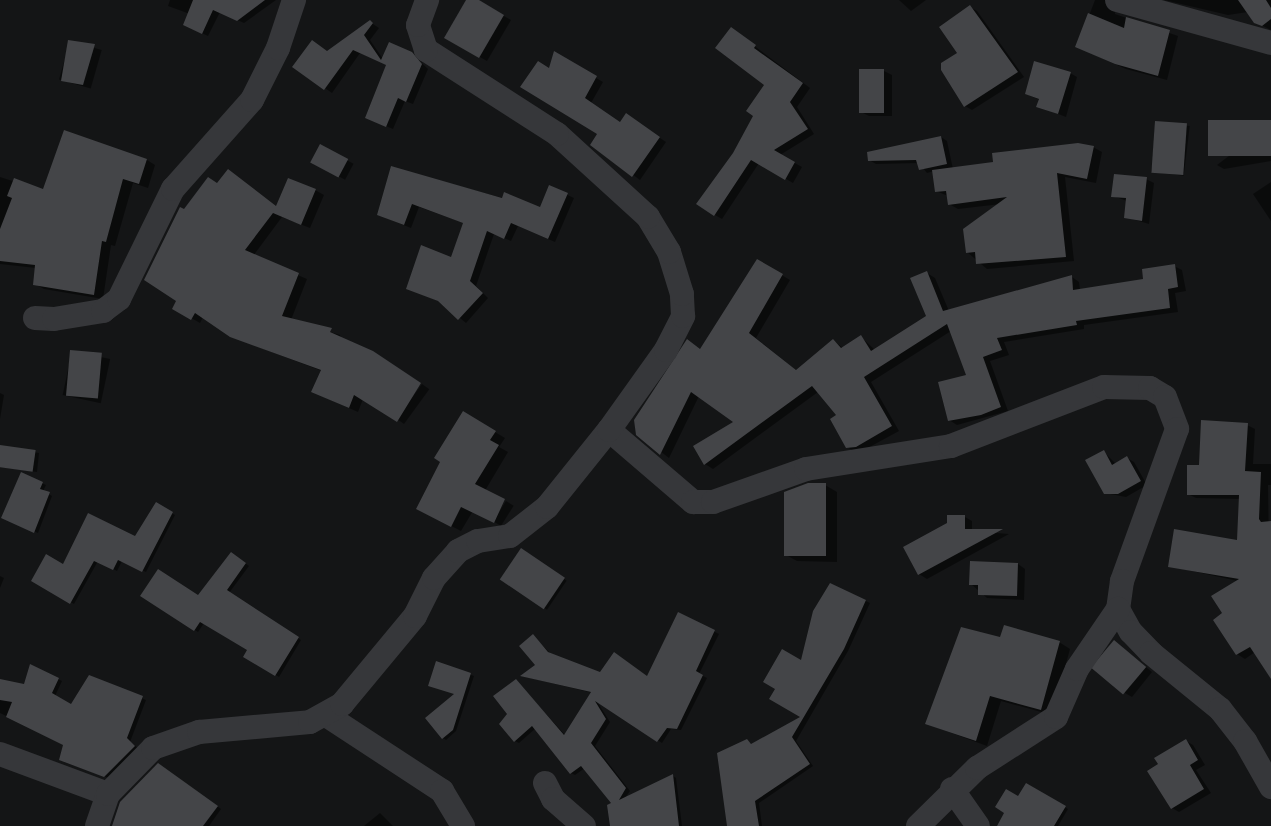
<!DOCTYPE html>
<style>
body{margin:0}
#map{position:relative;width:1271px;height:826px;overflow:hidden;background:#141516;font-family:Arial,sans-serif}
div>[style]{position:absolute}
.shadow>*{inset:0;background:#0007;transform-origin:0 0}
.building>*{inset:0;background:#444548;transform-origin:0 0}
.minor>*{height:24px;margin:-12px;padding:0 12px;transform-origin:12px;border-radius:12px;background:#36373a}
span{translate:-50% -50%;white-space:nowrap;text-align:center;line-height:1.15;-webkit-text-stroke:4.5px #0f1011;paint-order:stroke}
</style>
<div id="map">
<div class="shadow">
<i style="clip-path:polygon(170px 0,276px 0,244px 23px,220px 12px,208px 36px,191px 28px,190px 14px,168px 6px)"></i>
<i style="clip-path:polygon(468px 0,476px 0,511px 20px,487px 61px,446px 38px)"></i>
<i style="clip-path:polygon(899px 0,926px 0,911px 11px)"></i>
<i style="clip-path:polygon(1095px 0,1114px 0,1115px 14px,1178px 36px,1167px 80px,1126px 69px,1077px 47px)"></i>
<i style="clip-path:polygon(1164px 0,1271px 0,1271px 30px,1255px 22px,1248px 12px,1228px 15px)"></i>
<i style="clip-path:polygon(970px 7px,977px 11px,1024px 77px,972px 110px,965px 106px,959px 53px)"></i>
<i style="clip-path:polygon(370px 22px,379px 28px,370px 40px,383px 59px,411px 53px,428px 69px,413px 104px,405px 101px,393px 129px,374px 121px,388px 65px,360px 53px,332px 93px,295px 67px,328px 53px)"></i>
<i style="clip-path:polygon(732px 29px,810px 88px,797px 107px,814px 134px,780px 155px,802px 167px,793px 183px,759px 163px,722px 219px,715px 215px,734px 154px,755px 116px,766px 85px)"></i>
<i style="left:70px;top:41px;width:33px;height:40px;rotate:16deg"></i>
<i style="clip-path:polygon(555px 54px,603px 82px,591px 103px,620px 124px,633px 120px,666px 142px,640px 180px,592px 144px,599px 134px,550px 70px)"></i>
<i style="clip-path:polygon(884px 71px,892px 75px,892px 116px,869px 116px,861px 112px)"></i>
<i style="clip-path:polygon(1070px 73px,1077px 77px,1066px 117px,1038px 106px,1040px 100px,1026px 94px)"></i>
<i style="left:1157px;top:122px;width:33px;height:50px;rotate:7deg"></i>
<i style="clip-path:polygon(1271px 124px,1271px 161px,1224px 169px,1217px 165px)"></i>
<i style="clip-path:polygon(941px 137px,947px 141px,953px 169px,1093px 147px,1102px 152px,1096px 183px,1065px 177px,1074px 261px,987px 269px,967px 252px,1001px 204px,958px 209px,949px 204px,948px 196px,936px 191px,934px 171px,927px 173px,919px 163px,876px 164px,869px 160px)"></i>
<i style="left:320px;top:146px;width:38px;height:18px;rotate:28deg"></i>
<i style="clip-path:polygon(147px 160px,155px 165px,148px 188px,133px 183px,115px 246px,111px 245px,103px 299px,44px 289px,35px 284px,36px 268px,0 264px,0 177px,44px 191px)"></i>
<i style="clip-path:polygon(392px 168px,540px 208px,550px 187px,574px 198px,555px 242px,518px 226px,511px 241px,494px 234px,476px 286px,488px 298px,466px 323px,441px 302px,407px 288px,452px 259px,464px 223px,419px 207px,411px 228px,386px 218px)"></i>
<i style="clip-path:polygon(1146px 179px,1154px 183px,1149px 224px,1125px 217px,1127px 201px,1113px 196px)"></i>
<i style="clip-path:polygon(1271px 182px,1271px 221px,1253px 194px)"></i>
<i style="clip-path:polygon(218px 184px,277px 207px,315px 190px,324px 195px,310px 228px,282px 217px,253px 256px,307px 279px,291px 320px,340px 335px,363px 399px,358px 412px,322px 396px,322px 371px,240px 340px,203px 317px,200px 323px,174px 308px,178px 300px,184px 211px)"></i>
<i style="clip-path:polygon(758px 261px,790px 280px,756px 338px,797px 371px,834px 341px,843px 348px,861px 337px,875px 350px,928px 317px,927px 273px,935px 278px,949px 311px,1072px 277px,1079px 282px,1080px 290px,1145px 280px,1174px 266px,1182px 270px,1186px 291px,1175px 293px,1178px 312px,1084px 325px,1084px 329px,1004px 342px,1009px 355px,990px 361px,1008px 411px,957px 425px,949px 420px,968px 376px,951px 331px,871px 382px,899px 431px,864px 450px,855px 452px,847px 447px,838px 416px,818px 392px,713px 469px,705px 464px,695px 446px,736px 422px,699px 396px,669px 458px,638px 434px,701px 350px)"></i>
<i style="left:72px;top:351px;width:39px;height:45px;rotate:12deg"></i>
<i style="left:422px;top:384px;width:9px;height:43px;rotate:36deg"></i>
<i style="clip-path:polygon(0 393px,4px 395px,0 419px)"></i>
<i style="clip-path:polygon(463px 413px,505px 438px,499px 447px,508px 452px,461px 531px,428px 514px)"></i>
<i style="clip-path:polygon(1247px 425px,1255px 429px,1253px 464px,1271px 464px,1271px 485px,1268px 485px,1271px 677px,1255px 652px,1245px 659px,1237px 654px,1215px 620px,1225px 614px,1238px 581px,1169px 566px,1239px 542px,1241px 499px,1196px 498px,1188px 494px,1200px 467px)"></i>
<i style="clip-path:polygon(0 446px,39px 453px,37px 472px,0 467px)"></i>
<i style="clip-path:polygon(1104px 452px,1116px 464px,1127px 458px,1134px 462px,1147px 485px,1126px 497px,1105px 493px)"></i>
<i style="clip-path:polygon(22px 474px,46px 485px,43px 491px,52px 496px,38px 533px,6px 519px)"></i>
<i style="clip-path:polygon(825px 485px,837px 492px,837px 562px,797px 561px,786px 555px)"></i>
<i style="left:506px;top:501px;width:9px;height:24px;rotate:32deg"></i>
<i style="clip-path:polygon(156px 504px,175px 515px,146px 572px,122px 561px,117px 571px,98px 561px,74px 604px,33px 580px,135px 538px)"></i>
<i style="clip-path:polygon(965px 517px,972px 521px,972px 531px,1009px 534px,927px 579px,919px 574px)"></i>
<i style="left:521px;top:550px;width:55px;height:35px;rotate:34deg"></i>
<i style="clip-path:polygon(234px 555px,249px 566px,229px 593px,301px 640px,279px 677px,245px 656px,249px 650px,204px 623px,198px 632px,142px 596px,198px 597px)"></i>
<i style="clip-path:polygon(1018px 564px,1025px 569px,1024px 600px,987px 598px,971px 584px)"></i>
<i style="clip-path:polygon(0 576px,4px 578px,0 588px)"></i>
<i style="clip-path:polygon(831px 585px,870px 603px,848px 651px,796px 741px,813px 766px,759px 803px,762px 826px,729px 826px,746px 741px,753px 745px,803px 717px,802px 662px)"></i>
<i style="clip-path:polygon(679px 614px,719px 634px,699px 674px,707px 678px,681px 730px,671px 729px,662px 743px,596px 700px,610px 722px,595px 746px,630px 791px,625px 798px,673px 776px,676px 778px,682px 826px,611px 826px,613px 804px,585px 768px,575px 775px,571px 773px,536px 728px,519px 743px,515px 741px,509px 714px,516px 681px,566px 736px,593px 693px,522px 676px,537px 665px,533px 636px,551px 654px,601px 674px,648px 678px)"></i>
<i style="clip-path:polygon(1001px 639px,1059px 642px,1070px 649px,1052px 715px,1001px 701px,987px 746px,927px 724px)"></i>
<i style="clip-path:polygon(1115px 642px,1152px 672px,1132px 697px,1125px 693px)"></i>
<i style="clip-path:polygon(437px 663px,474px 676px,456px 731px,446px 740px,443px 738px,456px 695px)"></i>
<i style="clip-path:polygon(31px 666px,62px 681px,55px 696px,71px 706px,90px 677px,146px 700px,130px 742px,138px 748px,109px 778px,64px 762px,64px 744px,0 713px,0 680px,25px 686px)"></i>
<i style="clip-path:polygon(1186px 741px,1193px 745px,1205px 765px,1196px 770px,1211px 793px,1179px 812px,1172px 808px)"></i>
<i style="clip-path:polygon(162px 768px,221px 809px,209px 826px,114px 826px)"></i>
<i style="clip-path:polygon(1026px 785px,1068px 809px,1058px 826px,1000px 826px)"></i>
<i style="clip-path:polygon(380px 813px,393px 826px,364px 826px)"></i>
</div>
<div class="building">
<i style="clip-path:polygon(193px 0,265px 0,237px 21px,213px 10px,202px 34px,183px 25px)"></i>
<i style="clip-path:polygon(466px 0,479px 0,504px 15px,479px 58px,444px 38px)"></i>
<i style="clip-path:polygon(1238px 0,1266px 0,1271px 8px,1271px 19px,1262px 26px,1254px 23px)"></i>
<i style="clip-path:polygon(970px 5px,1018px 72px,964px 107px,941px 70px,941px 63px,957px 53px,939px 27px)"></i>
<i style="clip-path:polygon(1088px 13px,1124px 28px,1126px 17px,1170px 30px,1158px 76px,1115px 64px,1075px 47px)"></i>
<i style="clip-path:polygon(370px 20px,373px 23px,364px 35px,381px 60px,389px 42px,412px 52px,422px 64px,406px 102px,398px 98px,386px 127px,365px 118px,386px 65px,353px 50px,324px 90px,292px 67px,312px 40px,327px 51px)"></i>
<i style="clip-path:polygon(731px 27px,756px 45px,754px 48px,803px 83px,790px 102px,808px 129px,774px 150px,795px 162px,785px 180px,751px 160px,714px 216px,696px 204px,733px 153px,753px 116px,746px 111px,764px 85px,715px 48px)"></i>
<i style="clip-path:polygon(68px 40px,95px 44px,83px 85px,61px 81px)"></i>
<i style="clip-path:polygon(554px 51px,597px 76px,585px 98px,620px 122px,626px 113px,660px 137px,632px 177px,590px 145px,597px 134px,520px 87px,538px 61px,549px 68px)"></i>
<i style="clip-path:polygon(1034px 61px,1071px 72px,1058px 114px,1036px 107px,1039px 99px,1025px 94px)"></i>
<i style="left:859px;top:69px;width:25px;height:44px"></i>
<i style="left:1271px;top:120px;width:36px;height:63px;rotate:90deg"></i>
<i style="left:1155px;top:121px;width:32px;height:52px;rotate:4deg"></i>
<i style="clip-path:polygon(64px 130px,147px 159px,139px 184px,123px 179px,106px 242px,102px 241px,94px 295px,33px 285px,35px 265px,0 261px,0 229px,12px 198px,7px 196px,14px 178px,43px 189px)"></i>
<i style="clip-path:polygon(941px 136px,947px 164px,919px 170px,916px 160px,868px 161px,867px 152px)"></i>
<i style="clip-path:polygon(1078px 143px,1094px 146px,1087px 179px,1057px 173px,1066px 257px,976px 264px,975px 252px,966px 253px,963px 229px,1007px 197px,948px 205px,946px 191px,935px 192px,932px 170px,993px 162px,992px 153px)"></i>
<i style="left:320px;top:144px;width:32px;height:21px;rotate:28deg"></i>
<i style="clip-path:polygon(391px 166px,502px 198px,504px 192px,540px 207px,549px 185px,568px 193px,548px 239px,511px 223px,504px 239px,487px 231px,470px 281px,483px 293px,458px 320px,438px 301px,406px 289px,421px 245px,451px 257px,463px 223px,412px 204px,404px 225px,377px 215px)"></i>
<i style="clip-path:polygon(228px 169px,276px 206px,288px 178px,316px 189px,301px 225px,273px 213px,245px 250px,299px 273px,282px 316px,332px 328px,330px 332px,373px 351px,421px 383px,397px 422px,354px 395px,349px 408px,311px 392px,321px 370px,230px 337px,195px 313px,191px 320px,172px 309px,176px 301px,144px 280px,180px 207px,184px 209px,208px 177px,217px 183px)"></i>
<i style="clip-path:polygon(1114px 174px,1147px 177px,1142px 221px,1124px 218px,1126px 198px,1111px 197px)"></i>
<i style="clip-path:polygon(757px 259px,783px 274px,749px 333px,796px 370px,833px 339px,841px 348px,861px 335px,871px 351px,926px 316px,910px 278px,927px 271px,943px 311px,1072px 275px,1073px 290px,1143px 279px,1142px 269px,1175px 264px,1178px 287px,1168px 289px,1170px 308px,1076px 321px,1077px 325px,997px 338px,1002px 350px,983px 357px,1001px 407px,981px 415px,948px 421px,938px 382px,966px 375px,947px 324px,864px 377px,892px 426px,856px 447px,846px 448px,830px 419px,836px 415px,812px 386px,704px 465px,693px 446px,733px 422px,691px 392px,660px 455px,636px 435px,634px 420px,687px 339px,700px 349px)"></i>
<i style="left:70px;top:350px;width:32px;height:46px;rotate:5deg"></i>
<i style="clip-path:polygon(463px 411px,496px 431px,490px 440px,499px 445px,475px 484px,505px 499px,494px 523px,461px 507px,451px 527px,416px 509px,440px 462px,434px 458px)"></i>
<i style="clip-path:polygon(1201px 420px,1248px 423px,1245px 471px,1261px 472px,1259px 519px,1261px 522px,1271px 521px,1271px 679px,1250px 647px,1236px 655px,1213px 620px,1222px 613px,1211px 596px,1239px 579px,1168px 567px,1174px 529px,1237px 540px,1239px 495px,1187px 495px,1187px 465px,1199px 465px)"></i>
<i style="left:0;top:445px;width:36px;height:22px;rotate:8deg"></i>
<i style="clip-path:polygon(1104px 450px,1112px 465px,1127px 456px,1141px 481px,1118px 494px,1104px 494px,1085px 460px)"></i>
<i style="clip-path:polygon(21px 472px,43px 482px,40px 489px,50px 492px,34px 533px,1px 518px)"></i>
<i style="clip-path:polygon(808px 483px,826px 483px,826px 556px,784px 556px,784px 492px)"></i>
<i style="clip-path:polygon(156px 502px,173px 512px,142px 572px,118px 560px,113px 570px,94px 561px,70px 604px,31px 581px,46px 554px,63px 564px,88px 513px,135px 536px)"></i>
<i style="clip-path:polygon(947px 515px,965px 515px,965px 529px,1003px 529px,918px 575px,903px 547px,947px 523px)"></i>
<i style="left:521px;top:548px;width:53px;height:38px;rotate:34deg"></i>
<i style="clip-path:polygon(231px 552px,246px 563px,227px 590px,299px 637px,275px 676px,243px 657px,247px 650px,200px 622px,194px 631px,140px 596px,158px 569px,198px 595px)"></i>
<i style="clip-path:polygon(970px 561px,1018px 563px,1017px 596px,978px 595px,978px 585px,969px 585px)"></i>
<i style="clip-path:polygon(830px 583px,866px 600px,844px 649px,792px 737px,810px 764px,755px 801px,759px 826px,727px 826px,717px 753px,747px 739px,751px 744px,800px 717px,769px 699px,775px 689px,763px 682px,782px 649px,801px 660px,813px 611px)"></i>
<i style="clip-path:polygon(678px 612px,715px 630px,696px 671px,703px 675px,677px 729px,667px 728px,657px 742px,595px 701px,606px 719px,591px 743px,626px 788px,619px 800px,673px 774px,679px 826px,610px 826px,607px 805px,611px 803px,581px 766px,570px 774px,532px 726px,514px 742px,499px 724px,507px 714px,493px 696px,516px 679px,564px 735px,591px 692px,520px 676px,535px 665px,519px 646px,533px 634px,548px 652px,600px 672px,614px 652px,647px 676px)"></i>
<i style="clip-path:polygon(1004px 625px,1060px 641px,1041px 710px,990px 696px,976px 741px,925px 724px,961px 627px,1000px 637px)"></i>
<i style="left:1114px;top:640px;width:42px;height:36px;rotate:40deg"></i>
<i style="clip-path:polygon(436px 661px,471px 673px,453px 730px,442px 739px,425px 718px,454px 694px,428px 686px)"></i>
<i style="clip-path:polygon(30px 664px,59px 678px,52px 693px,71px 704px,89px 675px,143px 696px,127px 738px,135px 746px,104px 777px,59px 760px,63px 745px,6px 717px,12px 702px,0 700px,0 679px,24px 684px)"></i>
<i style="clip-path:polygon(1186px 739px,1198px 760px,1190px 765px,1204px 789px,1171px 809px,1147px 771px,1158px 764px,1154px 758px)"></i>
<i style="clip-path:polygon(158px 763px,218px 806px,203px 826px,112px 826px,120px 802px)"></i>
<i style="clip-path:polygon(1026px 783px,1066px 806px,1054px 826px,997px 826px,1004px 813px,995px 807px,1006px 789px,1018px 796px)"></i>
</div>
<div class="minor">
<i style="left:1117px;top:0;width:160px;rotate:15.6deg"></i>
<i style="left:35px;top:318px;width:19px;rotate:3deg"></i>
<i style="left:54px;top:319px;width:50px;rotate:-9.3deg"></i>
<i style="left:103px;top:311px;width:20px;rotate:-37deg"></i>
<i style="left:119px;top:299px;width:123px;rotate:-63.9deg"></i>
<i style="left:173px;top:189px;width:119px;rotate:-48.4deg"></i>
<i style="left:252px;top:100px;width:58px;rotate:-63.4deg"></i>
<i style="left:278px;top:48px;width:51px;rotate:-71.6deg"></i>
<i style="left:609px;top:430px;width:111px;rotate:40.6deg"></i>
<i style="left:693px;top:502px;width:20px"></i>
<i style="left:713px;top:502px;width:99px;rotate:-19.5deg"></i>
<i style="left:806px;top:469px;width:147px;rotate:-9deg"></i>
<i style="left:951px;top:446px;width:164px;rotate:-21.1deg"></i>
<i style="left:1104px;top:387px;width:46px;rotate:1.2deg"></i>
<i style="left:1150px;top:388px;width:17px;rotate:31deg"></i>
<i style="left:1165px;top:397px;width:34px;rotate:69deg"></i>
<i style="left:1177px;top:429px;width:162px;rotate:109.9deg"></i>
<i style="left:1122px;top:581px;width:28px;rotate:98deg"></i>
<i style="left:1118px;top:609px;width:26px;rotate:61deg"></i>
<i style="left:1131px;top:632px;width:29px;rotate:46deg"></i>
<i style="left:1151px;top:653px;width:89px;rotate:39.1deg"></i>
<i style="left:1220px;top:709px;width:41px;rotate:52deg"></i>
<i style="left:1245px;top:741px;width:53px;rotate:60.5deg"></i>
<i style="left:326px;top:715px;width:139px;rotate:33.2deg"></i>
<i style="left:442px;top:791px;width:41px;rotate:59deg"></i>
<i style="left:0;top:754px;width:115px;rotate:20.3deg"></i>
<i style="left:545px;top:783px;width:18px;rotate:63deg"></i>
<i style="left:553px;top:799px;width:41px;rotate:41.1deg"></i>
<i style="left:952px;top:789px;width:45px;rotate:54.9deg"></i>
<i style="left:97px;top:826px;width:34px;rotate:-71deg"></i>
<i style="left:108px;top:794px;width:64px;rotate:-45.6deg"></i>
<i style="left:153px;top:748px;width:49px;rotate:-19.2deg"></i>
<i style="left:199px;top:732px;width:111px;rotate:-5.1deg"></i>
<i style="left:310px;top:722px;width:37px;rotate:-29deg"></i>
<i style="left:342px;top:704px;width:114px;rotate:-50.3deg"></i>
<i style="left:415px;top:616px;width:42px;rotate:-63.4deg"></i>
<i style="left:434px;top:578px;width:36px;rotate:-48deg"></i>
<i style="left:458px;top:551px;width:22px;rotate:-27deg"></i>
<i style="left:478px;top:541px;width:32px;rotate:-9deg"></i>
<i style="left:510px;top:536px;width:47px;rotate:-38.1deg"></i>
<i style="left:547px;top:507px;width:99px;rotate:-51.2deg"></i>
<i style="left:609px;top:430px;width:98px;rotate:-54.5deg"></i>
<i style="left:666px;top:350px;width:38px;rotate:-63deg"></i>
<i style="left:683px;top:316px;width:22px;rotate:-93deg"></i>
<i style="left:682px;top:294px;width:44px;rotate:-107.2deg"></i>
<i style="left:669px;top:252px;width:41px;rotate:-121deg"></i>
<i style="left:648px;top:217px;width:123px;rotate:-137.6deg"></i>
<i style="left:557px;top:134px;width:156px;rotate:-147.3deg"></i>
<i style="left:426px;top:50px;width:26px;rotate:-108deg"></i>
<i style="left:418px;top:25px;width:27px;rotate:-70deg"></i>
<i style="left:918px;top:826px;width:83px;rotate:-44.5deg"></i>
<i style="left:977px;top:768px;width:94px;rotate:-32.8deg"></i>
<i style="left:1056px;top:717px;width:52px;rotate:-66.4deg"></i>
<i style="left:1077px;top:669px;width:73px;rotate:-55.7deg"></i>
</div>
</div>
